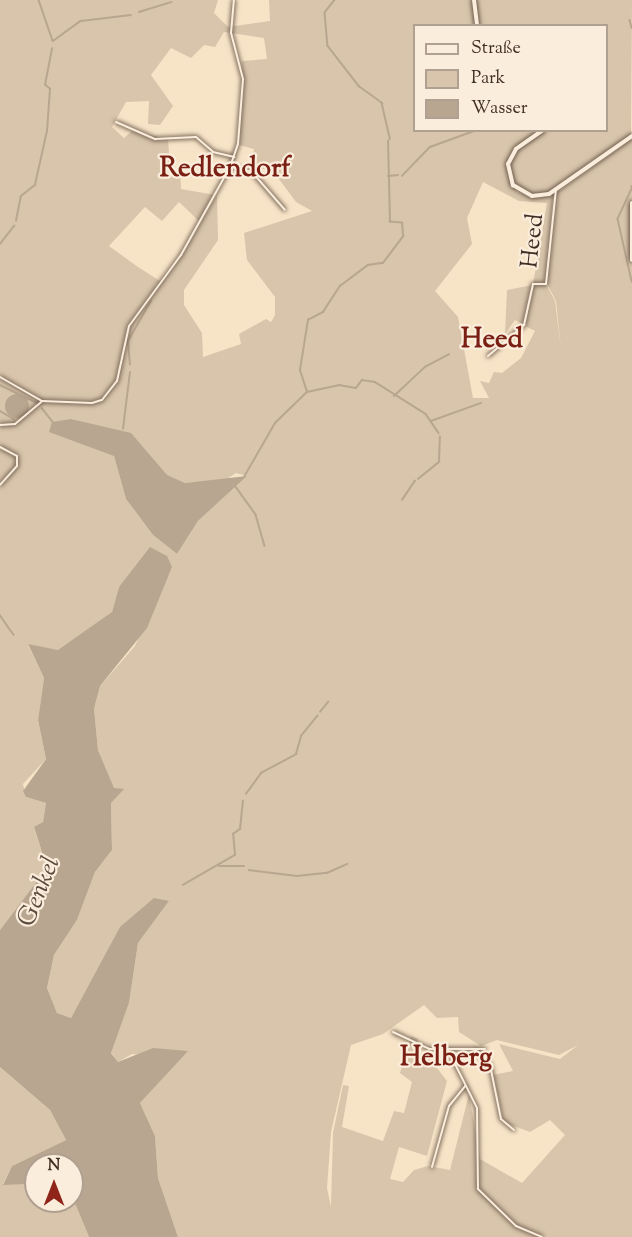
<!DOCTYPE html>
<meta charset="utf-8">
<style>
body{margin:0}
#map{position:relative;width:632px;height:1237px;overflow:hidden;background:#f7e4c7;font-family:"Sorts Mill Goudy",serif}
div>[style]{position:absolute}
.green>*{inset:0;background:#d8c5ab}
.water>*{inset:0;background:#b9a690}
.round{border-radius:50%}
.stream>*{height:1.5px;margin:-0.75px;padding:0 0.75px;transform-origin:0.75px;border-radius:0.75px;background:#b9a690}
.roads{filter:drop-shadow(0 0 2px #6e5b4d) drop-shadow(0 0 2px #6e5b4d)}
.minor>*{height:2px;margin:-1px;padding:0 1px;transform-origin:1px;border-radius:1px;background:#faeddb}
.secondary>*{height:4px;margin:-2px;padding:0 2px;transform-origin:2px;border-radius:2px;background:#faeddb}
span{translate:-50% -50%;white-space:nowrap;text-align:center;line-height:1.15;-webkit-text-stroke:4.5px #faeddb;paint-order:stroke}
.street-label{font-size:24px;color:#402d24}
.water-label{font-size:26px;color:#5e4b3f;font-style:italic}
.quarter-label{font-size:27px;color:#7a1f14;font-weight:700}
.legend{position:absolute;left:413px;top:24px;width:195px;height:108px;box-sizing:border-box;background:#faeddb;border:2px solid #b0a092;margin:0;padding:8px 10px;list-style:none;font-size:18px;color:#402d24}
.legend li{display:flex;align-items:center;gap:12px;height:30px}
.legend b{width:30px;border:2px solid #b0a092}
.north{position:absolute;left:24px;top:1153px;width:60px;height:60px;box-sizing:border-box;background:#faeddb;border:2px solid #b0a092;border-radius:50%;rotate:0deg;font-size:16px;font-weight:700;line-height:24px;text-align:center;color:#402d24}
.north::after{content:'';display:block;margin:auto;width:21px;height:27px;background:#8f2418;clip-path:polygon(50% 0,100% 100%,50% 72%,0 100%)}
</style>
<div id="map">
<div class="green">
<i style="clip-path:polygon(evenodd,0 0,218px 0,214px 13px,228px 27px,270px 21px,269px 0,632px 0,631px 134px,543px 195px,525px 193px,507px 174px,517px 192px,537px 198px,553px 195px,546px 283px,533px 284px,547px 203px,519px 201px,483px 182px,467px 218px,472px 244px,435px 291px,458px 317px,473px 398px,489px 398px,480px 381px,489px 383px,494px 372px,502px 373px,521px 358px,535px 331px,525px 326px,534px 285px,546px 284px,555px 301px,561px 350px,556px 301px,547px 284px,557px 193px,632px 139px,632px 1237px,178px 1237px,158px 1178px,155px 1136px,140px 1103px,181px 1058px,132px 1054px,118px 1062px,111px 1052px,129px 1003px,138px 943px,169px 901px,108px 951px,71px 1018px,57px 1013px,47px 988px,54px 955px,77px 920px,95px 872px,112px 850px,111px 803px,123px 789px,114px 789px,98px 750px,94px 709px,100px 686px,135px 646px,172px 567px,119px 587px,112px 612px,70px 645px,58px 650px,28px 645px,44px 678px,38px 720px,46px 759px,23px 784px,26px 797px,46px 803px,43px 822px,34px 828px,47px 868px,0 930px,0 0,414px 26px,606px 26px,606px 130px,414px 130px,414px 26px,0 0,224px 32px,264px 38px,267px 59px,242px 61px,239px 145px,254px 149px,251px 166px,273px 171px,296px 202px,312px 211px,244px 233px,247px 260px,275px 297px,275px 315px,271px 322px,266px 319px,239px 334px,241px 344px,203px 357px,202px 333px,184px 305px,184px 290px,218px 240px,217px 195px,182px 255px,160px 281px,138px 267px,109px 246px,145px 207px,162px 221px,179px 202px,200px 222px,215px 195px,181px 189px,180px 172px,170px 167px,168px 139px,132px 131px,124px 138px,112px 127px,126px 102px,149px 101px,148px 124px,160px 125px,173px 106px,151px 75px,171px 48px,191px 58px,204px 45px,215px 47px,224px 32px,0 0,71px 419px,113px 430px,167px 476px,185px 483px,225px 480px,236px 473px,247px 476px,198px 521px,177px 554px,153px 535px,126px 499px,114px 456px,71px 419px,0 0,424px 1005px,437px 1018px,458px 1017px,459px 1032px,481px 1046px,497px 1040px,559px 1055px,578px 1045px,560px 1059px,499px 1044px,513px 1071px,493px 1075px,504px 1122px,530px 1132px,550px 1120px,565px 1135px,522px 1183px,480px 1159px,469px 1094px,450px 1170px,428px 1166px,414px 1170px,403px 1182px,390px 1179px,399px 1147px,427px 1156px,447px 1081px,430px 1059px,412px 1049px,418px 1039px,411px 1036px,400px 1073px,412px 1082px,404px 1113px,394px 1111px,383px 1141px,342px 1127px,349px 1086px,343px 1085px,333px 1133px,331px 1207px,327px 1188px,331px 1132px,351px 1045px,383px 1034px,424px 1005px)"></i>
<i style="clip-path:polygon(533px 285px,524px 325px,515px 320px,505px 334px,507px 290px)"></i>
<i style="clip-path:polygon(0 1067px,50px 1110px,66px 1140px,12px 1166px,3px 1184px,25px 1184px,36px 1201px,72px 1201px,72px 1196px,89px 1237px,0 1237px)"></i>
</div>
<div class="water">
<i class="round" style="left:5px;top:394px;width:24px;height:24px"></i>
<i style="clip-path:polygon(71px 419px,131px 433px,167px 475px,185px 483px,247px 476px,198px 521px,177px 554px,153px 535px,126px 499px,114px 456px,49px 432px,52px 422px)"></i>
<i style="clip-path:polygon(150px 547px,167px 556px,172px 567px,147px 628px,100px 686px,94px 709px,98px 750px,114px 788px,124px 789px,111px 803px,112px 850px,95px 872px,77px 920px,54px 955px,47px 988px,57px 1013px,71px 1018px,120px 927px,154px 898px,169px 901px,138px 943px,129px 1003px,111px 1053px,118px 1062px,153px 1048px,188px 1051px,140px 1103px,155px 1136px,158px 1178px,178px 1237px,89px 1237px,72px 1196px,72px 1165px,36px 1165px,35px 1198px,25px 1184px,3px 1185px,12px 1166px,66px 1140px,50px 1110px,0 1067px,0 930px,47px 868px,34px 827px,43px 822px,46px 803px,26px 797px,23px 791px,46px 759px,38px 720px,44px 678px,28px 644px,58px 650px,112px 612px,119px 587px)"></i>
</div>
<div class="stream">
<i style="left:39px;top:0;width:43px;rotate:71.1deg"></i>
<i style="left:53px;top:41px;width:34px;rotate:-36deg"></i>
<i style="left:81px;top:21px;width:50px;rotate:-6.8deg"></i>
<i style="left:335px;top:0;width:16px;rotate:128deg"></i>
<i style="left:325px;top:13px;width:33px;rotate:85deg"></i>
<i style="left:328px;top:46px;width:51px;rotate:52.2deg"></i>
<i style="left:359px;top:86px;width:29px;rotate:36deg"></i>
<i style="left:382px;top:103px;width:37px;rotate:77deg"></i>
<i style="left:139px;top:12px;width:34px;rotate:-17deg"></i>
<i style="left:630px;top:20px;width:8px;rotate:76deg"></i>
<i style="left:388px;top:176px;width:10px;rotate:-6deg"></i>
<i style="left:402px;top:176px;width:40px;rotate:-46deg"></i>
<i style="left:430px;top:147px;width:50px;rotate:-19.9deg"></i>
<i style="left:632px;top:186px;width:1px;rotate:90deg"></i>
<i style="left:632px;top:189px;width:33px;rotate:115deg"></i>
<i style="left:618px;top:219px;width:64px;rotate:77.3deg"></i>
<i style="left:16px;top:221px;width:25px;rotate:-79deg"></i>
<i style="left:21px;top:196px;width:18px;rotate:-38deg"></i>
<i style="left:35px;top:185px;width:55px;rotate:-77.5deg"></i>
<i style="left:47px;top:131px;width:42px;rotate:-85.9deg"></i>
<i style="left:50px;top:89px;width:6px;rotate:-141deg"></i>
<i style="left:45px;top:85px;width:37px;rotate:-79deg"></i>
<i style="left:0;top:244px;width:23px;rotate:-52deg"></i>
<i style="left:130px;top:365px;width:24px;rotate:-95deg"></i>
<i style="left:128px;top:341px;width:46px;rotate:-60.1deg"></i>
<i style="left:0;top:385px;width:41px;rotate:25.9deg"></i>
<i style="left:307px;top:392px;width:33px;rotate:-12deg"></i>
<i style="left:339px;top:385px;width:17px;rotate:10deg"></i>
<i style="left:356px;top:388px;width:10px;rotate:-53deg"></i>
<i style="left:362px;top:380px;width:13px;rotate:9deg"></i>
<i style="left:375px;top:382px;width:60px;rotate:32.1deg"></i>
<i style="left:426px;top:414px;width:23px;rotate:56deg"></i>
<i style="left:394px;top:396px;width:42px;rotate:-43.1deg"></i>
<i style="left:425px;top:367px;width:27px;rotate:-28deg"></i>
<i style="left:42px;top:408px;width:18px;rotate:52deg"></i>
<i style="left:0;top:411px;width:16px;rotate:30deg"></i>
<i style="left:431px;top:421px;width:53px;rotate:-19.8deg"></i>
<i style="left:123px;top:429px;width:57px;rotate:-83deg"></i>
<i style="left:244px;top:477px;width:62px;rotate:-60.1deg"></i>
<i style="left:275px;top:423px;width:45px;rotate:-44.1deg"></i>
<i style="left:307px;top:392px;width:23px;rotate:-108deg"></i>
<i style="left:300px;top:370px;width:51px;rotate:-80.9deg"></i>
<i style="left:308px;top:320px;width:17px;rotate:-28deg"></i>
<i style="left:323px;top:312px;width:31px;rotate:-57deg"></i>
<i style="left:340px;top:286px;width:35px;rotate:-37deg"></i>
<i style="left:368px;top:265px;width:15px;rotate:-8deg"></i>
<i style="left:383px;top:263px;width:34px;rotate:-53deg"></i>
<i style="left:403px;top:236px;width:13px;rotate:-94deg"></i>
<i style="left:402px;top:223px;width:12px;rotate:-175deg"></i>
<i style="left:390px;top:222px;width:81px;rotate:-91.4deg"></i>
<i style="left:418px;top:479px;width:27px;rotate:-39deg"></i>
<i style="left:439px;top:462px;width:25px;rotate:-88deg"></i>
<i style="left:236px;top:487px;width:34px;rotate:54deg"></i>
<i style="left:256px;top:515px;width:32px;rotate:74deg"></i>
<i style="left:402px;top:500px;width:23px;rotate:-56deg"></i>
<i style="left:0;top:615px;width:24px;rotate:55deg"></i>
<i style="left:320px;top:712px;width:13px;rotate:-51deg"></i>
<i style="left:246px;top:794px;width:26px;rotate:-54deg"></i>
<i style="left:261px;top:773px;width:40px;rotate:-28deg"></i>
<i style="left:296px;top:754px;width:19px;rotate:-74deg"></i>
<i style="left:301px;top:736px;width:26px;rotate:-51deg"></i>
<i style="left:219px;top:866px;width:25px"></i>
<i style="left:249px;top:870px;width:48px;rotate:7.1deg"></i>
<i style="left:297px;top:876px;width:30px;rotate:-6deg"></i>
<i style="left:327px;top:873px;width:22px;rotate:-24deg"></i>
<i style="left:183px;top:885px;width:60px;rotate:-30deg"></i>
<i style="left:235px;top:855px;width:21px;rotate:-95deg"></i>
<i style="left:233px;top:834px;width:9px;rotate:-36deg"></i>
<i style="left:240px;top:829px;width:28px;rotate:-84deg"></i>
</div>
<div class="roads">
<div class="minor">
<i style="left:116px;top:122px;width:43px;rotate:23.6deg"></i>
<i style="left:155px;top:139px;width:41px;rotate:-2.8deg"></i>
<i style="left:196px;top:137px;width:23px;rotate:41deg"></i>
<i style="left:213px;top:152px;width:22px;rotate:13deg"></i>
<i style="left:231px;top:167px;width:22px;rotate:13deg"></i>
<i style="left:252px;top:172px;width:50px;rotate:49deg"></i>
<i style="left:488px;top:356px;width:48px;rotate:-40.7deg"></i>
<i style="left:524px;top:325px;width:42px;rotate:-77.6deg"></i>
<i style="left:533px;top:284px;width:13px"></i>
<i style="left:546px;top:284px;width:96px;rotate:-84deg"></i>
<i style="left:0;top:377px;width:48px;rotate:29.7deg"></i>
<i style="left:42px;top:401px;width:50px;rotate:2.3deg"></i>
<i style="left:92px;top:403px;width:10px;rotate:-17deg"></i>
<i style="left:102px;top:400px;width:24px;rotate:-52deg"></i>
<i style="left:117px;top:381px;width:56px;rotate:-77.7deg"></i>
<i style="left:129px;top:326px;width:88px;rotate:-53.8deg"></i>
<i style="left:181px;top:255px;width:101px;rotate:-60.9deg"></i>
<i style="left:230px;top:167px;width:24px;rotate:-71deg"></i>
<i style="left:238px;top:144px;width:65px;rotate:-85.6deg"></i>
<i style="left:243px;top:79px;width:48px;rotate:-104.6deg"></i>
<i style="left:231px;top:33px;width:33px;rotate:-85deg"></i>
<i style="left:0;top:425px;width:15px;rotate:-4deg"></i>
<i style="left:15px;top:424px;width:35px;rotate:-40deg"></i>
<i style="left:0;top:447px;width:19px;rotate:28deg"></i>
<i style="left:17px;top:456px;width:10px;rotate:90deg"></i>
<i style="left:17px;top:466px;width:25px;rotate:132deg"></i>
<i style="left:393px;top:1032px;width:40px;rotate:25deg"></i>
<i style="left:429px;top:1049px;width:56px"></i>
<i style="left:474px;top:1049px;width:23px;rotate:45deg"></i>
<i style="left:490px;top:1065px;width:55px;rotate:78.5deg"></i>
<i style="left:501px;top:1119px;width:17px;rotate:40deg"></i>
<i style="left:448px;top:1050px;width:65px;rotate:63.4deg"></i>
<i style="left:477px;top:1108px;width:81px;rotate:89.3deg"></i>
<i style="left:478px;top:1189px;width:53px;rotate:44.2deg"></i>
<i style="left:516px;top:1226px;width:28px;rotate:23deg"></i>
<i style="left:432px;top:1167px;width:63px;rotate:-74.4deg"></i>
<i style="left:449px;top:1106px;width:26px;rotate:-51deg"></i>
</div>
<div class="secondary">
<i style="left:474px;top:0;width:26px;rotate:83deg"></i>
<i style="left:543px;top:130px;width:33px;rotate:145deg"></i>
<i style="left:516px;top:149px;width:17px;rotate:118deg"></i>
<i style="left:508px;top:164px;width:22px;rotate:77deg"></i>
<i style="left:513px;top:185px;width:22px;rotate:30deg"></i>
<i style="left:532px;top:196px;width:17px;rotate:-7deg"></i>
<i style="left:549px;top:194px;width:101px;rotate:-34.9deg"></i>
<i style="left:632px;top:203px;width:57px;rotate:90deg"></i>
</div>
</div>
<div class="street-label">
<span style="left:534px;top:241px;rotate:-84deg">Heed</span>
</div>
<div class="water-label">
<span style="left:40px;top:892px;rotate:-68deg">Genkel</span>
</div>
<div class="quarter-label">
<span style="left:225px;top:170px">Redlendorf</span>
<span style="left:492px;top:341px">Heed</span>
<span style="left:446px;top:1059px">Helberg</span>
</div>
<ul class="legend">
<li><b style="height:8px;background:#faeddb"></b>Straße</li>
<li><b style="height:16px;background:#d8c5ab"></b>Park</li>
<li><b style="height:16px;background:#b9a690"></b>Wasser</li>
</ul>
<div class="north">N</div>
</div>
